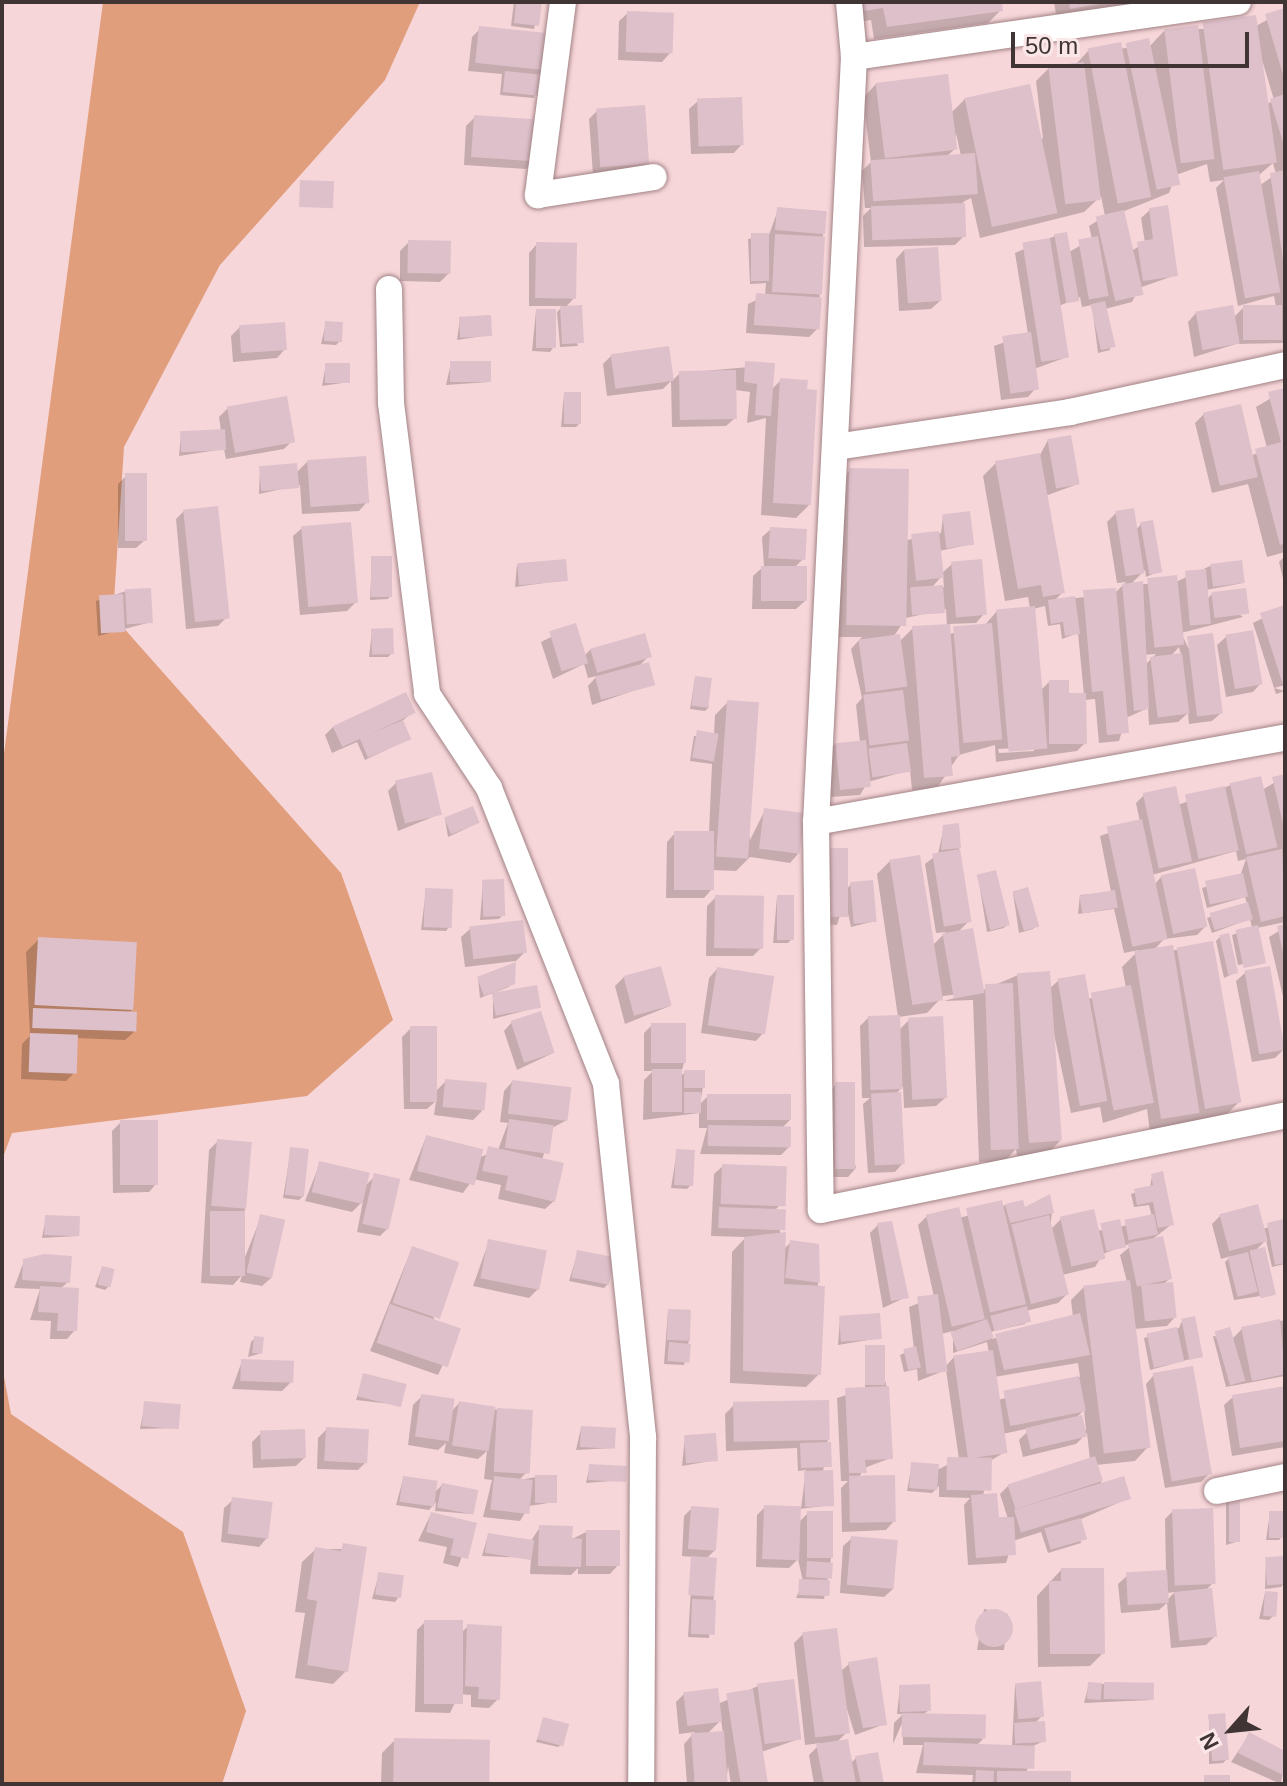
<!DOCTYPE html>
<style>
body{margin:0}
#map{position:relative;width:1287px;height:1786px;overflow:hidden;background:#f7d6d9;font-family:Helvetica,sans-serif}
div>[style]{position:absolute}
.green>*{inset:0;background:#e19e7c}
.shadow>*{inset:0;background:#0003;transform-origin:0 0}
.building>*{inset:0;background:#dec0cb;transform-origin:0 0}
.round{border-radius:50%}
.roads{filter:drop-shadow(0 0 2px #a18386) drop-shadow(0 0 2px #a18386)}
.minor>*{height:26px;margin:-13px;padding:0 13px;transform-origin:13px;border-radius:13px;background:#fff}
span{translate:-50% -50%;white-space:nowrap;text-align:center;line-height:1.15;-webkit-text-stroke:7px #fbe7e8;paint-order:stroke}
.frame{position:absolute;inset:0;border:4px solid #413435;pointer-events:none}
.north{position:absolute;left:1191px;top:1690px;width:80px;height:80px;-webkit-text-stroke:6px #fbe7e8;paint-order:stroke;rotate:243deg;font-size:22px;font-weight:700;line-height:32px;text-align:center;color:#413435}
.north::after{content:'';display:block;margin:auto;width:28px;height:36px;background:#413435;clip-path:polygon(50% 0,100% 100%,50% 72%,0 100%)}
.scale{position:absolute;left:1011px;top:32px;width:238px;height:36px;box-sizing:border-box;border:4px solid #413435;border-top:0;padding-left:10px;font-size:24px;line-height:28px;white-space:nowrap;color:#413435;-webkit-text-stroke:6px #fbe7e8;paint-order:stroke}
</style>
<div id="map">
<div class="green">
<i style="clip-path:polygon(103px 2px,420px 2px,385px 80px,220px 265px,124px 447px,113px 616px,341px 873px,393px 1020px,307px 1096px,12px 1133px,2px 1160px,2px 769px)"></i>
<i style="clip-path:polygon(2px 1366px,11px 1414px,183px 1532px,246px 1711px,222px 1784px,2px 1784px)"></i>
</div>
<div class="shadow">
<i style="clip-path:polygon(514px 2px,540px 2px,534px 29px,511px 26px)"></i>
<i style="clip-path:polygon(849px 2px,1000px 2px,1001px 10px,988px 23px,874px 39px,871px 20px,852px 23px)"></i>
<i style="clip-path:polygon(1054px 2px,1140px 2px,1057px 21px)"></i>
<i style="clip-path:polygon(evenodd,1285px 10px,1285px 343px,1236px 344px,1194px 357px,1188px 322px,1196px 313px,1233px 318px,1244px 307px,1276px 307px,1274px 296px,1238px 306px,1216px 188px,1224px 180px,1210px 182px,1207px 164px,1176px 175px,1169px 193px,1122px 212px,1131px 251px,1145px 243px,1141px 218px,1150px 210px,1176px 275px,1139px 288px,1132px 302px,1105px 309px,1110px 350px,1098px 353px,1092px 305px,1082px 307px,1080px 297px,1059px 306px,1067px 357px,1034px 369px,1036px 388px,1028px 397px,1001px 400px,994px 346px,1028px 334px,1015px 253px,1055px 236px,1069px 252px,1092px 239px,1089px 226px,1105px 216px,1101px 196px,1084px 212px,980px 238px,971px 198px,963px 202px,964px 236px,955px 245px,864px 247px,863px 216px,871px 208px,865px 208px,862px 171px,871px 162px,863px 98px,876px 84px,951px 113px,965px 99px,1043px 139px,1036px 81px,1049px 68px,1076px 64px,1089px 50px,1149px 47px,1164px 31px,1256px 26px,1285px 10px,1263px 63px,1274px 100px,1266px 105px,1261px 64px,1263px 63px,1285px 10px,956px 133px,961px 156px,946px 157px,955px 149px,956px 133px,1285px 10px,1273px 163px,1276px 174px,1259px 186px,1258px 176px,1273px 163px)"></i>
<i style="clip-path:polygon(628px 13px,670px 53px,662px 62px,618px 60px,619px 21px)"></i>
<i style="clip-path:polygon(480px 29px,543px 69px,534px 98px,500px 95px,502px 74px,468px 71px,472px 37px)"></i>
<i style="clip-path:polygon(698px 101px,742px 144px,734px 153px,691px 154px,689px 109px)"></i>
<i style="clip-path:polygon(597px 111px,647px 163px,639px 171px,593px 175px,589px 119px)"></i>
<i style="clip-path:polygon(475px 117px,534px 160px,526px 169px,464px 165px,466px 126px)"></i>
<i style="left:301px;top:182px;width:31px;height:23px;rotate:2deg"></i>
<i style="clip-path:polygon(778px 210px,823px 233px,818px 328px,809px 337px,746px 333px,748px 304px,765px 296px,766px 283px,750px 284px,748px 239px,769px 235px)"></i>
<i style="clip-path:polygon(409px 242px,449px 273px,440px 282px,400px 281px,400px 251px)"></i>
<i style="clip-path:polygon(537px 244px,575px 297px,565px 308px,578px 346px,560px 347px,557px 312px,563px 306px,529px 306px,529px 253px)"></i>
<i style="clip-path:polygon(904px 250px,940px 301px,931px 309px,899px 311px,896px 259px)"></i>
<i style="clip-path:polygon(536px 311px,553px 348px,550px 352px,532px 351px)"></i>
<i style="clip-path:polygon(460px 319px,490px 335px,457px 340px)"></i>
<i style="clip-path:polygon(326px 323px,340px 341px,336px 345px,321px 344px)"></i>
<i style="clip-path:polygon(240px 327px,285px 349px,277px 358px,233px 362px,231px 336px)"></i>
<i style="clip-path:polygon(668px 348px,672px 381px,680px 373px,772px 365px,771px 390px,781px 380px,806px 382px,805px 391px,815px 392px,809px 505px,796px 518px,761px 515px,766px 418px,747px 423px,750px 392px,735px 390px,735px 418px,726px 426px,672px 427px,671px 381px,663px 389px,607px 396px,603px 364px,612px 355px)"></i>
<i style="clip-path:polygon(451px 363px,489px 382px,446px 385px)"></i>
<i style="clip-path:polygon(326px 364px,349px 382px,322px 386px)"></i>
<i style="clip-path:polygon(1285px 390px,1285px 552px,1267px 557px,1248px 484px,1212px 493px,1195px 423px,1204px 414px,1251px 456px,1267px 448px,1256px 407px)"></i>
<i style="clip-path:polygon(564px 394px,580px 423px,576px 427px,561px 427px)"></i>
<i style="clip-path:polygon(228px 408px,292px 441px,284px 449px,226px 459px,224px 449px,179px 456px,181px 435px,221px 431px,219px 417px)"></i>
<i style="clip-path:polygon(evenodd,1048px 440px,1078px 484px,1045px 496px,1062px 593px,1054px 601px,1115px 593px,1126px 582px,1117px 583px,1107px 522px,1116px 513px,1136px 530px,1141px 524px,1160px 571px,1146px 577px,1145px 570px,1130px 585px,1176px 582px,1210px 566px,1243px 583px,1206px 590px,1206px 600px,1212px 594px,1243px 617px,1181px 633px,1221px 713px,1212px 721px,1189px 724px,1188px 713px,1178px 722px,1149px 725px,1148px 708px,1126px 718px,1119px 741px,1099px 743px,1095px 699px,1085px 700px,1085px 743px,1077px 751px,996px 762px,995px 745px,959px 755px,937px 788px,912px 790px,910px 770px,868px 782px,860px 795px,831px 797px,827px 752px,835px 744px,860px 742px,856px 705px,862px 698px,851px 649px,862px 637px,836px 637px,837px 483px,850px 470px,907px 540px,941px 533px,943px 516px,972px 544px,939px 551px,941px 574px,952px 564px,984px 614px,976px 623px,948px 624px,949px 634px,984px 626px,997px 611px,1030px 608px,1028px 597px,1005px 601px,983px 476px,996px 463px,1040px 455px,1048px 440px,943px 575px,944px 587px,931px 588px,943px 575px,1048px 440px,1045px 606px,1048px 626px,1060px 624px,1062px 639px,1078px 633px,1084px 695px,1067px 695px,1049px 682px,1040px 691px,1033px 609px,1045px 606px,1048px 440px,946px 609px,947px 626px,913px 628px,899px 642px,894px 636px,906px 618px,946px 609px,1048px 440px,1179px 647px,1181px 655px,1170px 657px,1179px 647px,1048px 440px,1156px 654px,1143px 667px,1142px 655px,1156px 654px,1048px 440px,1034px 747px,1034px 751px,999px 753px,998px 749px,1034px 747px)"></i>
<i style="clip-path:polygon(307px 462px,367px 502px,359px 511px,302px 514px,300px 485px,259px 494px,260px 468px,296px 473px)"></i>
<i style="clip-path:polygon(126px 476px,145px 540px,136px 548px,118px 548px,118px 484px)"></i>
<i style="clip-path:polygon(184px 511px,227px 617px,218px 626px,186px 629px,176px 519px)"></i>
<i style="clip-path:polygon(302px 528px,356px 602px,347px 611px,300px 615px,293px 536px)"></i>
<i style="clip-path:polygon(771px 529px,803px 559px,794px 568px,805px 601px,796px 609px,752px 609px,753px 576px,764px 566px,762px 537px)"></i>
<i style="clip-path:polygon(1285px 556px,1285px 587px,1279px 562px)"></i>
<i style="clip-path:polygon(372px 558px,391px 595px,388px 599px,370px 600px)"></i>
<i style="clip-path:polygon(517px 565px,566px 580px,515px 587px)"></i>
<i style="clip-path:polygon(126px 591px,151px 622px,98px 636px,96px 601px)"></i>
<i style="clip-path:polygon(1285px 607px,1285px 685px,1274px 688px,1285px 691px,1276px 694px,1253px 623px)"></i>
<i style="clip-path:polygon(575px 625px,584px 656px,591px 649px,649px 656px,639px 666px,653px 684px,592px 705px,588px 686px,597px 676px,588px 678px,584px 664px,553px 679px,541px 642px)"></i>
<i style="clip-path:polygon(372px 631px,392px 653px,388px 657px,369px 657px)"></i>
<i style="clip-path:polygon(1226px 637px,1261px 683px,1253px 692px,1226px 697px,1217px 645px)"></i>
<i style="clip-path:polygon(695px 678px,709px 707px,705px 711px,690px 709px)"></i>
<i style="clip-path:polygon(728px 702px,750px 840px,765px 810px,798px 854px,790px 863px,750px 857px,736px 871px,712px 870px,712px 889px,704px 898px,666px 898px,667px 842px,675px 833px,709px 833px,712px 764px,690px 761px,694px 736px,714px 735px,715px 715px)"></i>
<i style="clip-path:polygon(413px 712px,401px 722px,409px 739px,365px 760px,357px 742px,332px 753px,325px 735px,333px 727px)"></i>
<i style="clip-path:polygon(1285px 776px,1285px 922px,1257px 928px,1262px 961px,1238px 965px,1232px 935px,1252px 928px,1250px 919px,1212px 933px,1207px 918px,1247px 904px,1245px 897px,1207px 908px,1202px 888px,1240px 876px,1246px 859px,1238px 861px,1236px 851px,1152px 875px,1154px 885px,1161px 877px,1205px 927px,1197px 935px,1164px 939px,1153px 951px,1178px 950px,1240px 1101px,1227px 1114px,1150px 1132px,1147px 1109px,1103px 1123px,1100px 1107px,1071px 1113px,1051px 1020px,1060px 1141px,1047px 1154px,1017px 1156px,1016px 1149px,1004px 1162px,979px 1162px,973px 1000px,944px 1001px,975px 992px,943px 996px,927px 1013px,898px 1017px,899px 1030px,909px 1020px,945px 1098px,936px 1106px,904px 1108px,903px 1086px,896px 1094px,903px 1163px,895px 1172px,868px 1173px,863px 1104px,870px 1098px,862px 1098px,860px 1026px,868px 1018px,898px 1017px,877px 874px,890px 861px,932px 946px,946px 932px,936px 933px,925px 864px,938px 854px,944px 827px,959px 847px,969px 921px,958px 932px,981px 991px,1018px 975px,1049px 989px,1058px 981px,1088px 999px,1126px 988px,1122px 967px,1139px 950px,1124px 953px,1114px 909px,1078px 914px,1080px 895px,1111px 892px,1100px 836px,1140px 822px,1136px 803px,1144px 795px,1178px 805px,1231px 785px,1262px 790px)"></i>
<i style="clip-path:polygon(396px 783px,440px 814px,398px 831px,388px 791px)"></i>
<i style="clip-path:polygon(445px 819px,478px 823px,448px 837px)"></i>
<i style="clip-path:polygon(978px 876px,1008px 924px,1004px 928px,987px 932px)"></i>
<i style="clip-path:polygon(483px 882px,503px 915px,499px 919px,480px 920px)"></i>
<i style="clip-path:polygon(851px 884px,875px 921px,851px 927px,845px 900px,837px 925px,818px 924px)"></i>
<i style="clip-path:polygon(426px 890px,449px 927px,446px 931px,421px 930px)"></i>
<i style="clip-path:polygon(1013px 893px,1036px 926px,1033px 929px,1019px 933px)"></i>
<i style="clip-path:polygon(716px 897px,761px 948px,753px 956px,706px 956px,707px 906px)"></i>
<i style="clip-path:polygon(777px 897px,792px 939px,788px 943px,773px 943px)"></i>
<i style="clip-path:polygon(1285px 927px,1285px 1005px,1269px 937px)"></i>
<i style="clip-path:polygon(470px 929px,525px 952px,516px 961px,465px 967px,461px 937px)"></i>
<i style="clip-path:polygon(1220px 937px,1235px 973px,1224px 978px,1216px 941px)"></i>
<i style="clip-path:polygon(39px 939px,134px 1008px,128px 1014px,134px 1032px,125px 1040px,76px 1038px,75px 1072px,66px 1081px,21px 1079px,22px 1044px,30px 1036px,26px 952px)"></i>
<i style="clip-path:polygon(514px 965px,509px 987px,480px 998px,478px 978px)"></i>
<i style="clip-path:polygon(717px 969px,764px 1032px,756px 1041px,701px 1033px,709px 978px)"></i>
<i style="clip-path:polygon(1245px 973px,1284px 1049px,1275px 1058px,1252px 1062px,1236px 981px)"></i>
<i style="clip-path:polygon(624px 977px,670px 1006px,625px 1024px,615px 986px)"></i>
<i style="clip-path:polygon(493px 996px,539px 1007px,493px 1019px)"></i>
<i style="clip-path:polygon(512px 1022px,553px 1053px,517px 1070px,504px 1031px)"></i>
<i style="clip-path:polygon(652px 1025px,684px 1063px,680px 1077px,685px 1072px,703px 1087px,700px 1104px,708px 1096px,790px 1120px,782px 1128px,789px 1147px,781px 1155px,700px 1154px,707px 1128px,699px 1128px,699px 1113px,643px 1120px,644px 1080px,653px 1071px,644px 1071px,644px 1033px)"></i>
<i style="clip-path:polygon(411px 1028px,436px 1091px,446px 1081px,482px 1111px,473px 1120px,434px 1115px,436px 1101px,427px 1109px,404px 1109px,402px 1037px)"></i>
<i style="clip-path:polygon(512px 1082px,567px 1120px,552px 1128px,542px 1160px,554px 1201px,545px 1209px,498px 1199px,501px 1185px,473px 1179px,463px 1193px,409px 1180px,426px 1137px,478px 1158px,498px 1150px,508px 1123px,500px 1122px,504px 1091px)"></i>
<i style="clip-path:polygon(836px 1084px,856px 1168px,848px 1177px,831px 1177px,828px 1093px)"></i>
<i style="clip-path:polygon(121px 1122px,157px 1183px,149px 1192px,113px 1193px,112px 1131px)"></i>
<i style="clip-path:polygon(218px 1141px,245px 1207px,241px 1267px,261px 1217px,271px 1278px,262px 1286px,240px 1282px,242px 1275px,233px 1285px,201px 1283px,209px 1150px)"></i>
<i style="clip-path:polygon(291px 1149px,303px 1196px,299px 1200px,283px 1198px)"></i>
<i style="clip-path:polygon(677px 1151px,691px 1185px,687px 1189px,671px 1188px)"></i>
<i style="clip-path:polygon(320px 1163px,365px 1186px,375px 1176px,388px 1228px,380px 1236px,357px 1232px,363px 1201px,352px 1212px,305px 1201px)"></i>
<i style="clip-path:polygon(723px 1166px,783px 1202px,775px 1210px,784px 1249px,791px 1242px,818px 1282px,819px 1374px,806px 1387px,730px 1383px,732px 1252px,746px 1237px,711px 1236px,714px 1174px)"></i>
<i style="clip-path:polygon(evenodd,1152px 1176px,1172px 1224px,1149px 1242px,1170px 1278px,1163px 1285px,1175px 1317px,1167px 1326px,1134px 1329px,1148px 1447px,1135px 1461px,1096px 1465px,1102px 1485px,1129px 1498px,1079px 1520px,1081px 1543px,1048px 1553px,1041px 1532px,1013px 1541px,1006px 1563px,968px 1565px,964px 1505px,970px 1498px,939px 1497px,939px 1486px,932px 1493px,907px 1491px,912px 1464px,937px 1470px,959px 1459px,946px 1370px,918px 1381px,917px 1369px,904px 1372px,900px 1355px,914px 1349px,909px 1307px,934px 1297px,918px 1225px,927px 1216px,959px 1218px,1006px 1205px,1052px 1212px,1050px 1230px,1061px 1219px,1097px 1231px,1120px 1227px,1152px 1217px,1149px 1205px,1134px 1207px,1131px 1194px,1150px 1187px,1152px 1176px,1137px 1241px,1120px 1255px,1127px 1282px,1084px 1287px,1071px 1300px,1073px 1317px,992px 1339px,990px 1332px,1025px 1324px,1026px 1311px,1058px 1303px,1067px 1294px,1062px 1275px,1095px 1267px,1103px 1254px,1137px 1241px,1152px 1176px,953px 1331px,953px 1353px,987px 1342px,989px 1353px,954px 1357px,945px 1367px,941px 1334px,953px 1331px,1152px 1176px,1078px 1363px,1080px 1377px,998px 1400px,994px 1377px,1078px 1363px,1152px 1176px,1084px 1410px,1086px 1430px,1084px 1431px,1075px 1419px,1084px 1410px,1152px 1176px,1031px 1428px,1019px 1440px,1023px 1457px,1076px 1444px,1087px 1433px,1090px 1460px,1008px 1486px,1000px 1494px,1008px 1519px,997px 1519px,983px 1496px,990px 1461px,1005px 1452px,1002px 1434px,1031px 1428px)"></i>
<i style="clip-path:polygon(1285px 1199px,1285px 1264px,1272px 1267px,1266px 1240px,1255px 1251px,1274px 1294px,1234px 1300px,1225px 1262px,1231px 1256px,1221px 1259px,1212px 1224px,1220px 1216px,1263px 1229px,1285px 1221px)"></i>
<i style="clip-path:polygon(46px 1217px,78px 1236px,42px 1238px)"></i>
<i style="clip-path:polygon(878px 1225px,906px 1297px,883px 1308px,870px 1233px)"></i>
<i style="clip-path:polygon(489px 1241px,538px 1289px,529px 1298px,473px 1286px)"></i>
<i style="clip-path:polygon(412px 1248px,435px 1322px,459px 1330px,438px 1375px,370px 1351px)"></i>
<i style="clip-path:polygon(578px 1252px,608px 1284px,604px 1288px,569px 1281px)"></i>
<i style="clip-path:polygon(24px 1261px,68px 1282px,60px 1289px,75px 1330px,67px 1339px,50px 1339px,51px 1321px,30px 1320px,40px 1289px,14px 1288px)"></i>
<i style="clip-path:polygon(102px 1268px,109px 1286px,105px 1290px,95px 1287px)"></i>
<i style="clip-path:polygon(668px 1311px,689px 1340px,684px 1365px,664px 1364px)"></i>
<i style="clip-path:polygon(840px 1319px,880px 1338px,838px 1345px)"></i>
<i style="clip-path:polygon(1285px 1320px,1285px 1376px,1226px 1387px,1213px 1336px,1232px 1339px,1242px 1329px)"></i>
<i style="clip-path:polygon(1182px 1321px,1201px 1356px,1150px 1370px,1144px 1338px,1179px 1328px)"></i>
<i style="clip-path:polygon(255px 1338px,259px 1354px,248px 1357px,251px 1342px)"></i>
<i style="clip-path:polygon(866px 1347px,886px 1383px,891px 1458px,864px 1468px,858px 1479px,894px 1521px,886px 1530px,842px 1532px,841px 1488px,848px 1481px,841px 1481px,837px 1398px,865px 1389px)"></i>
<i style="clip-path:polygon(242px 1361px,291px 1382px,282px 1391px,232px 1389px)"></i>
<i style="clip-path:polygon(1154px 1375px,1210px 1473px,1201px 1482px,1165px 1488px,1146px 1384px)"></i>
<i style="clip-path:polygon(364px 1376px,400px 1405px,356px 1400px)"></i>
<i style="clip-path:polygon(1285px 1388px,1285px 1447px,1232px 1456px,1224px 1405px,1233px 1397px)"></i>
<i style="clip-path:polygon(422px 1396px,451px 1412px,459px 1403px,498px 1410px,526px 1473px,519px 1480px,536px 1477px,555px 1502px,529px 1506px,520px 1521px,483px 1517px,492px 1480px,484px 1479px,487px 1451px,478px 1459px,444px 1453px,446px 1443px,438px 1450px,408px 1445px,413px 1405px)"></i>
<i style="clip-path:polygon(145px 1404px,178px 1428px,140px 1429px)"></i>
<i style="clip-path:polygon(734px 1405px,828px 1439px,823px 1472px,832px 1505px,799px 1509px,799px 1522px,808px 1513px,831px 1558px,824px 1599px,796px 1598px,803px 1582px,798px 1559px,789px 1568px,756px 1567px,757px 1515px,765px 1507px,801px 1508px,806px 1470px,798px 1471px,797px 1448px,726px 1451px,725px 1414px)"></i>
<i style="clip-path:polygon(581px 1428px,613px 1448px,576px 1450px)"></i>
<i style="clip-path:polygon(327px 1429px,367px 1461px,358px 1470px,317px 1469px,318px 1438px)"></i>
<i style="clip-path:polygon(261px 1433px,304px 1458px,296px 1466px,253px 1468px,252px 1442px)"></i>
<i style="clip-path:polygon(685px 1437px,716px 1460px,682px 1466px)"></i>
<i style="clip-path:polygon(590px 1466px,625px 1480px,586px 1483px)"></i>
<i style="clip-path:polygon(403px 1479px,434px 1493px,442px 1485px,471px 1514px,435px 1511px,436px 1502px,429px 1510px,396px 1505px)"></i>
<i style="clip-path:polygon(1239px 1497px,1239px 1541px,1226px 1545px,1226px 1500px)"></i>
<i style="clip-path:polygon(233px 1500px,267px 1538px,259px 1547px,221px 1542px,224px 1508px)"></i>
<i style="clip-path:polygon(692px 1508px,716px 1549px,706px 1559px,714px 1595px,709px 1638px,688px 1637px,693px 1557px,682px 1556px,684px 1516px)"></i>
<i style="clip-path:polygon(evenodd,1173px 1511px,1213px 1583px,1206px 1590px,1215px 1636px,1206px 1645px,1171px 1648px,1167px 1603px,1159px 1610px,1121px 1613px,1118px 1584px,1127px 1576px,1166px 1572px,1165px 1519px,1173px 1511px,1175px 1592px,1167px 1600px,1167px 1593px,1175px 1592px)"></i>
<i style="clip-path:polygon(1270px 1513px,1283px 1536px,1279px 1540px,1266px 1540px)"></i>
<i style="clip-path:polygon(431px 1514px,474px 1524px,458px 1567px,443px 1563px,447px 1547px,418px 1541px)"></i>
<i style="clip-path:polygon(540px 1527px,570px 1540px,586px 1532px,618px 1565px,610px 1574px,578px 1574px,578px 1568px,571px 1575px,530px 1574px,531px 1558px,482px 1556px,488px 1535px,531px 1541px)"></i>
<i style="clip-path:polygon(852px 1538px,893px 1589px,884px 1597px,840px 1593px,843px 1546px)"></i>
<i style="clip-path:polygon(316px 1549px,365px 1549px,346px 1671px,333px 1684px,295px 1678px,305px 1613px,295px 1612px,302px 1562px)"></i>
<i style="clip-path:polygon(1266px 1560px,1284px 1583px,1281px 1587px,1265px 1589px)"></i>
<i style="clip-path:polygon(1061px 1570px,1103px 1653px,1090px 1666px,1038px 1667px,1037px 1596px)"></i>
<i style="clip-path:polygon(379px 1574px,398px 1598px,395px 1602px,372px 1599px)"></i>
<i style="clip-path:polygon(1265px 1593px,1273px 1616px,1269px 1620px,1259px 1619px)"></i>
<i style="clip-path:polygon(984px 1609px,1008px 1614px,1004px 1650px,977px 1650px)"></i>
<i style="clip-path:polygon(425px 1622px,461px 1633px,468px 1626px,498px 1699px,489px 1708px,471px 1707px,471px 1695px,459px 1694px,450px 1713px,415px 1712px,417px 1630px)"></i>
<i style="clip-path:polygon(803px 1634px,840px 1672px,849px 1664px,885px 1724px,855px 1735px,842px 1693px,847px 1732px,836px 1743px,850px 1764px,856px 1758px,882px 1784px,814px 1784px,809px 1755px,821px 1743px,805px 1745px,794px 1643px)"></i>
<i style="clip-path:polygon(1089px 1684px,1104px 1684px,1152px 1700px,1084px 1703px)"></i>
<i style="clip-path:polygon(1015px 1685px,1042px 1716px,1034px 1724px,1044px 1741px,1033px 1746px,1026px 1774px,1069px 1784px,972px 1784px,973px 1775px,916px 1773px,923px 1745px,903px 1745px,903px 1721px,893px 1744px,894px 1723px,903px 1714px,897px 1714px,900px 1687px,929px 1710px,923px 1715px,983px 1739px,976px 1746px,1012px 1747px)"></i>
<i style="clip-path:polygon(evenodd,758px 1686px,799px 1739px,761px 1752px,766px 1784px,731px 1784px,728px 1766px,726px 1784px,687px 1784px,684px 1744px,695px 1732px,679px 1734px,676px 1702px,684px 1694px,718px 1704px,758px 1686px,721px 1720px,723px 1733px,707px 1734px,721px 1720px)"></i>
<i style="clip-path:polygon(1209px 1717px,1227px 1759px,1223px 1763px,1209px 1764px)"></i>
<i style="clip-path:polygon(544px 1720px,562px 1744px,558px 1747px,536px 1742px)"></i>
<i style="clip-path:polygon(1249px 1735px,1285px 1753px,1281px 1784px,1231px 1762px)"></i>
<i style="clip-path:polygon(395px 1740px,488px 1784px,381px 1784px,382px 1753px)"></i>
</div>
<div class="building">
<i style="clip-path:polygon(516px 2px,542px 2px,539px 26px,514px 23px)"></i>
<i style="clip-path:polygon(863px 2px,1002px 2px,1003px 11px,887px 27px,883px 8px,864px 11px)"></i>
<i style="clip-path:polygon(1069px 2px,1099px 2px,1099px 4px,1070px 9px)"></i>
<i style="clip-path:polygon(1285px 8px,1285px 78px,1284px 78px,1265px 14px)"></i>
<i style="left:627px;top:11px;width:47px;height:41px;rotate:2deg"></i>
<i style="left:1256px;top:15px;width:149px;height:54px;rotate:82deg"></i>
<i style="left:1198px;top:25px;width:135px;height:34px;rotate:83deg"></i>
<i style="left:479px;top:26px;width:70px;height:37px;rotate:6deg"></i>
<i style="left:1149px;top:38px;width:150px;height:24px;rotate:78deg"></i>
<i style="left:1121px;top:42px;width:158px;height:34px;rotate:79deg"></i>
<i style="left:1084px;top:62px;width:139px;height:36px;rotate:83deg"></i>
<i style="left:505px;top:71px;width:36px;height:21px;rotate:6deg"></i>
<i style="left:948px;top:74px;width:76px;height:73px;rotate:83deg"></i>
<i style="left:1030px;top:84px;width:132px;height:67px;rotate:78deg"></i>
<i style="clip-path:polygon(1285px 94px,1285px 145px,1284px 146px,1270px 99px)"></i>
<i style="left:742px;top:97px;width:48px;height:45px;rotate:88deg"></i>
<i style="left:645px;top:105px;width:59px;height:49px;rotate:86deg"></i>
<i style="left:474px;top:115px;width:65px;height:42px;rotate:4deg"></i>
<i style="left:975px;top:153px;width:41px;height:105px;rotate:86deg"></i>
<i style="clip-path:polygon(1285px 170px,1285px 260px,1283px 260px,1270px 173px)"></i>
<i style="left:1259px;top:171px;width:123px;height:36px;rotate:80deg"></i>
<i style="left:300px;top:180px;width:34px;height:27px;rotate:2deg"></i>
<i style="left:965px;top:203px;width:34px;height:94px;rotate:88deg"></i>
<i style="clip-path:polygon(1168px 205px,1178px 276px,1143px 281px,1137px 242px,1153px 239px,1149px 208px)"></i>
<i style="left:777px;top:207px;width:50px;height:23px;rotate:5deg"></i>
<i style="left:1124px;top:210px;width:87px;height:29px;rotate:77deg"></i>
<i style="left:1067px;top:232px;width:70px;height:13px;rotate:80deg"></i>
<i style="left:751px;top:233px;width:18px;height:48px"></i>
<i style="left:775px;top:234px;width:50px;height:58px;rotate:3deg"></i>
<i style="left:1098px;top:236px;width:61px;height:20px;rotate:80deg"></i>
<i style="left:1050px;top:238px;width:121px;height:28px;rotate:81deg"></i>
<i style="left:408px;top:240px;width:43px;height:33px;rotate:1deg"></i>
<i style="left:536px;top:242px;width:41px;height:56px;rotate:1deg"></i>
<i style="left:938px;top:247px;width:54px;height:34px;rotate:86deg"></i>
<i style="left:756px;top:293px;width:66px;height:32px;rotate:4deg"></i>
<i style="left:1105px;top:301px;width:47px;height:15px;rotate:77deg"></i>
<i style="left:582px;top:305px;width:38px;height:22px;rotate:87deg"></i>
<i style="left:1233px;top:305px;width:39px;height:38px;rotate:80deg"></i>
<i style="left:1243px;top:305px;width:39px;height:35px"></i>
<i style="left:536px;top:309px;width:20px;height:39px"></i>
<i style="left:491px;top:315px;width:21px;height:32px;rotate:87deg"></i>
<i style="left:325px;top:321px;width:18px;height:20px;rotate:3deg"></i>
<i style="left:285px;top:322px;width:28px;height:46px;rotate:86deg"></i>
<i style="left:1031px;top:332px;width:58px;height:29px;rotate:82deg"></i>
<i style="left:669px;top:346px;width:35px;height:59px;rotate:82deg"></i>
<i style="left:450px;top:361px;width:41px;height:21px"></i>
<i style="clip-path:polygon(745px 361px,775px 363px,771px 416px,755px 415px,757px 384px,744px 382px)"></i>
<i style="left:325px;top:363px;width:25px;height:20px"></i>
<i style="left:736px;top:370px;width:49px;height:57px;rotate:89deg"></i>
<i style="clip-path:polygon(780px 378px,808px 380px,807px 389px,817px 390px,811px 505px,773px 503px)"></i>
<i style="clip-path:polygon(1285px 388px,1285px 543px,1280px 545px,1255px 449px,1281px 442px,1268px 392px)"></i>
<i style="left:564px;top:392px;width:17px;height:32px"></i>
<i style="left:287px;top:396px;width:47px;height:61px;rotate:80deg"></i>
<i style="left:1241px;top:404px;width:75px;height:39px;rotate:77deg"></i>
<i style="left:225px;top:429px;width:21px;height:45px;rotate:87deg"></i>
<i style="left:1071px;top:435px;width:50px;height:24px;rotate:80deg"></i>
<i style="clip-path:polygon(1040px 453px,1065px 593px,1043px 597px,1041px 585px,1018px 589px,995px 461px)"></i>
<i style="left:366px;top:456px;width:47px;height:59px;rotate:86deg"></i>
<i style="left:297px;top:463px;width:25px;height:38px;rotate:85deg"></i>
<i style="left:849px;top:468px;width:60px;height:157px;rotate:1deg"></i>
<i style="left:147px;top:473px;width:68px;height:22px;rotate:90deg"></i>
<i style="left:218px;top:506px;width:113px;height:35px;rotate:84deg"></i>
<i style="left:1134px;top:508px;width:66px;height:19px;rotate:81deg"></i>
<i style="left:970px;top:511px;width:34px;height:28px;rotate:83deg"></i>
<i style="left:1153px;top:520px;width:53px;height:13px;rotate:80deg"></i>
<i style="left:351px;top:522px;width:81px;height:50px;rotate:85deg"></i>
<i style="left:770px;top:527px;width:37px;height:31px;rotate:3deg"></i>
<i style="left:939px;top:531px;width:47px;height:28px;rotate:84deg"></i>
<i style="left:371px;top:556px;width:21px;height:41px"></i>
<i style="left:566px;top:559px;width:22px;height:49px;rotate:85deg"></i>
<i style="left:982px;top:559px;width:56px;height:31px;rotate:85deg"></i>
<i style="left:1242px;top:560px;width:23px;height:32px;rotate:83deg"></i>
<i style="left:761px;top:566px;width:46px;height:35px"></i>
<i style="left:1206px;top:569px;width:55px;height:21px;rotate:85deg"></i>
<i style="left:1177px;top:575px;width:70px;height:30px;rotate:84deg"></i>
<i style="clip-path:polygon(1143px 581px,1149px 709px,1134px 711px,1122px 584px)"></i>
<i style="left:943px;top:585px;width:28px;height:33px;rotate:86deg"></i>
<i style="left:151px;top:588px;width:35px;height:26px;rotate:87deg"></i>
<i style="clip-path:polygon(1116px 588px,1129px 733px,1107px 735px,1103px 691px,1092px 692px,1083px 590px)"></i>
<i style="left:1246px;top:588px;width:26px;height:35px;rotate:83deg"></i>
<i style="left:123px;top:594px;width:38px;height:24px;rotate:87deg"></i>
<i style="clip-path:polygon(1075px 596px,1080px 634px,1065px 636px,1063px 622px,1051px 624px,1048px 600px)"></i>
<i style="clip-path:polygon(1285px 605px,1285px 687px,1284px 688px,1260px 613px)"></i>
<i style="left:1035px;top:606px;width:143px;height:39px;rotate:85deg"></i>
<i style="left:576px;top:623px;width:42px;height:28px;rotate:73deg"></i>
<i style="left:992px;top:623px;width:117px;height:39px;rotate:85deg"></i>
<i style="clip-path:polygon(950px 624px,960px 756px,951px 757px,953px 776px,924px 778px,912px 626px)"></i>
<i style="left:393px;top:628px;width:26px;height:22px;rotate:88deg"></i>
<i style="left:1253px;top:630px;width:55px;height:28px;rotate:80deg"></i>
<i style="left:645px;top:633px;width:25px;height:57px;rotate:74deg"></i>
<i style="left:1213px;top:633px;width:81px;height:26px;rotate:83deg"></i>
<i style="left:900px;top:634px;width:53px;height:42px;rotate:82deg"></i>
<i style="left:1182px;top:653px;width:61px;height:32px;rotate:83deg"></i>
<i style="left:649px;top:662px;width:24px;height:56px;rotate:75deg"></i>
<i style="left:695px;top:676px;width:17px;height:30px;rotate:7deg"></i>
<i style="clip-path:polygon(1049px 680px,1069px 680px,1069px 693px,1086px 693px,1087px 744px,1049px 744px)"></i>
<i style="left:903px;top:690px;width:51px;height:40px;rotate:83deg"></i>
<i style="left:406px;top:692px;width:23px;height:81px;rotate:65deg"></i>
<i style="left:727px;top:700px;width:32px;height:157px;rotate:4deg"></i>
<i style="left:403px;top:720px;width:21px;height:47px;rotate:67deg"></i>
<i style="left:697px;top:730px;width:22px;height:28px;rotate:10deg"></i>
<i style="left:866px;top:740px;width:47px;height:31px;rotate:84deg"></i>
<i style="left:907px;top:743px;width:29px;height:39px;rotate:82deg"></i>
<i style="left:432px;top:772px;width:44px;height:38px;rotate:77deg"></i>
<i style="clip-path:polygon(1285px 774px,1285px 828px,1284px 828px,1272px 777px)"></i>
<i style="left:1261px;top:776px;width:73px;height:32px;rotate:77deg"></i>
<i style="left:1176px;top:786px;width:77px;height:34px;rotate:78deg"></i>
<i style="left:1225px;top:786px;width:66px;height:41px;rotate:78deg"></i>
<i style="left:473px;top:806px;width:18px;height:31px;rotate:68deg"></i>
<i style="left:764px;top:808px;width:41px;height:41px;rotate:7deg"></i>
<i style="left:1142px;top:819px;width:123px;height:36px;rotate:78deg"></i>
<i style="clip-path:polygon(959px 823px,961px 848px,941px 850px,943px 825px)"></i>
<i style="left:674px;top:831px;width:40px;height:59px"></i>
<i style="left:826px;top:848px;width:22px;height:69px"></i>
<i style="left:960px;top:849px;width:74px;height:28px;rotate:81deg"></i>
<i style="clip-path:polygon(1282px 849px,1285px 916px,1261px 922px,1246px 857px)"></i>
<i style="left:920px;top:855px;width:147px;height:31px;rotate:81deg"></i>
<i style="left:1195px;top:868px;width:60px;height:35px;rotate:78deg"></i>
<i style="left:996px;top:870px;width:57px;height:20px;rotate:76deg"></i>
<i style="left:1243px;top:873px;width:24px;height:39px;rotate:78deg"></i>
<i style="left:504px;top:879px;width:37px;height:22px;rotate:88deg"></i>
<i style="left:873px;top:880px;width:42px;height:23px;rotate:85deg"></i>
<i style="left:1028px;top:887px;width:41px;height:16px;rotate:74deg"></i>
<i style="left:425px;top:888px;width:28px;height:39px;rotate:2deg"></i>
<i style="left:1115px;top:890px;width:18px;height:36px;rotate:81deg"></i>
<i style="left:715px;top:895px;width:49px;height:53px;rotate:1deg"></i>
<i style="left:777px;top:895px;width:17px;height:45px"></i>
<i style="left:1248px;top:902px;width:18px;height:40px;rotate:74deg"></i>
<i style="left:523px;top:920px;width:33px;height:54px;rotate:83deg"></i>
<i style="clip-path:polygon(1285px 924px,1285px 957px,1284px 957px,1277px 926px)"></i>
<i style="left:1258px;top:925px;width:39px;height:23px;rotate:78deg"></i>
<i style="left:973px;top:928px;width:66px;height:31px;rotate:80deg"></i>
<i style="left:1229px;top:933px;width:41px;height:10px;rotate:77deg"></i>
<i style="left:38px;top:937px;width:99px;height:68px;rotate:3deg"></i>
<i style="left:1213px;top:941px;width:164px;height:37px;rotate:80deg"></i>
<i style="left:1173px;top:945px;width:170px;height:39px;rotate:81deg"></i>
<i style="clip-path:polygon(516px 962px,515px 984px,484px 996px,477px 977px)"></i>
<i style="left:661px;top:966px;width:41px;height:39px;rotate:75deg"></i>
<i style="left:1270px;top:966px;width:85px;height:26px;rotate:80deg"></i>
<i style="left:717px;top:967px;width:58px;height:59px;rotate:9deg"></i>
<i style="left:1050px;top:971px;width:170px;height:33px;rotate:86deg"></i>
<i style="left:1085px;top:974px;width:129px;height:28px;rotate:80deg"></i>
<i style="left:1013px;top:983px;width:166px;height:28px;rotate:88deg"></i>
<i style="left:537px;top:985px;width:23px;height:46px;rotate:80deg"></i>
<i style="left:1131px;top:985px;width:120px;height:41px;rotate:79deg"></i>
<i style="left:33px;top:1008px;width:104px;height:20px;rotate:2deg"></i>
<i style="left:541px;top:1011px;width:44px;height:32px;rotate:72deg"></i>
<i style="left:900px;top:1015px;width:74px;height:32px;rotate:88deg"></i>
<i style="left:943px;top:1016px;width:82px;height:35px;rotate:87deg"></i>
<i style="left:651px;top:1023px;width:35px;height:40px"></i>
<i style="left:410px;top:1026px;width:27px;height:76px"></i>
<i style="left:30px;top:1033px;width:48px;height:39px;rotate:2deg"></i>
<i style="left:652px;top:1069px;width:30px;height:43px"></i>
<i style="left:684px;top:1070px;width:21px;height:18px"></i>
<i style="left:445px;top:1079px;width:42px;height:28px;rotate:5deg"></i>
<i style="left:512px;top:1080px;width:60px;height:34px;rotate:7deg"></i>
<i style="left:835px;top:1082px;width:20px;height:87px"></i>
<i style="left:684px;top:1092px;width:17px;height:21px"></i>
<i style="left:901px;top:1092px;width:72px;height:30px;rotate:87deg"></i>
<i style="left:707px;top:1094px;width:84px;height:26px"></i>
<i style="left:509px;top:1119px;width:45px;height:29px;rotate:8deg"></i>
<i style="left:120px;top:1120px;width:38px;height:65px"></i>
<i style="left:708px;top:1125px;width:83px;height:21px;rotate:1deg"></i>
<i style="left:426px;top:1135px;width:59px;height:37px;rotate:14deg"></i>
<i style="left:217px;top:1139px;width:35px;height:67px;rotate:5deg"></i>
<i style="clip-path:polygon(488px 1146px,564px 1163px,555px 1202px,505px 1190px,508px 1176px,482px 1171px)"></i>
<i style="left:290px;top:1147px;width:19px;height:48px;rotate:6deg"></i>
<i style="left:676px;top:1149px;width:19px;height:36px;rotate:3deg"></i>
<i style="left:319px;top:1161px;width:52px;height:32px;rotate:13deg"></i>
<i style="left:722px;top:1164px;width:65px;height:40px;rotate:2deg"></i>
<i style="clip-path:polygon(1163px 1171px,1174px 1225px,1158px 1228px,1153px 1202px,1137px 1205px,1134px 1189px,1153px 1185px,1151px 1174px)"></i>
<i style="left:374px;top:1173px;width:27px;height:52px;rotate:13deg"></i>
<i style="clip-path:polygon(1050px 1194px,1054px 1213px,1010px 1223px,1005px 1204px,1023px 1200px,1025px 1207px)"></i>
<i style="left:1002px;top:1200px;width:107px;height:37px;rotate:77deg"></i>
<i style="left:1258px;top:1204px;width:38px;height:40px;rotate:75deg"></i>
<i style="left:719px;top:1207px;width:67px;height:21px;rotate:2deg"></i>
<i style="left:959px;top:1207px;width:115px;height:34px;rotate:77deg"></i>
<i style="left:1094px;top:1209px;width:51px;height:35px;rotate:77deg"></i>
<i style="left:210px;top:1211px;width:35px;height:65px"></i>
<i style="left:260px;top:1214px;width:26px;height:60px;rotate:13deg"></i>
<i style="left:1154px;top:1214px;width:21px;height:30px;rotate:79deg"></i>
<i style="left:45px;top:1215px;width:35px;height:20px;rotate:2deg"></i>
<i style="left:1049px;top:1215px;width:82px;height:39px;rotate:76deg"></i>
<i style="left:1120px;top:1219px;width:29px;height:20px;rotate:78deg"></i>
<i style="clip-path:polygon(1284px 1219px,1285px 1263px,1275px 1265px,1267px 1223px)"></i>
<i style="clip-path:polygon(892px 1221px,909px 1298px,891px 1301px,877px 1223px)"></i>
<i style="clip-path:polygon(786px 1232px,784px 1284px,825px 1286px,821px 1375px,743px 1371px,744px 1237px)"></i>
<i style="left:1163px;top:1236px;width:44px;height:36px;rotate:78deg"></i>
<i style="left:488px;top:1239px;width:60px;height:40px;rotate:11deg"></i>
<i style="clip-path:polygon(790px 1240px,819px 1244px,820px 1283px,785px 1278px)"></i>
<i style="left:412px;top:1246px;width:50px;height:60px;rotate:19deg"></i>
<i style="left:1265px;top:1247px;width:49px;height:16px;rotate:77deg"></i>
<i style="left:577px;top:1250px;width:38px;height:28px;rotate:11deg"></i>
<i style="left:1248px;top:1252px;width:41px;height:21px;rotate:76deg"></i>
<i style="clip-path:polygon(44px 1254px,72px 1256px,70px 1283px,22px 1280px,23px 1259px)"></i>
<i style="left:102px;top:1266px;width:13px;height:19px;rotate:13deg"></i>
<i style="left:1130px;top:1280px;width:169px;height:47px;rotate:83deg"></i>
<i style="left:1173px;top:1282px;width:36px;height:32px;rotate:84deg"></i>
<i style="clip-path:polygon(40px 1286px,79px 1288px,77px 1331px,57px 1331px,58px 1313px,38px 1312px)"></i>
<i style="left:938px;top:1294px;width:78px;height:21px;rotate:83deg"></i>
<i style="left:390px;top:1304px;width:75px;height:41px;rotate:19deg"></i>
<i style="left:1027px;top:1306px;width:16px;height:38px;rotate:75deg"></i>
<i style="left:668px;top:1309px;width:23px;height:31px;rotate:2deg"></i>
<i style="left:880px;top:1313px;width:26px;height:41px;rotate:86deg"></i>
<i style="clip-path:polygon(1080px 1313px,1090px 1355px,1004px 1370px,995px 1334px)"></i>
<i style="left:1195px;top:1316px;width:42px;height:14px;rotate:79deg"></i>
<i style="left:987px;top:1319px;width:20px;height:39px;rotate:70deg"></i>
<i style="clip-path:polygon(1280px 1319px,1285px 1374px,1252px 1381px,1241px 1327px)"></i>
<i style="left:1177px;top:1327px;width:35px;height:31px;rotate:78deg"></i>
<i style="left:1230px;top:1327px;width:56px;height:16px;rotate:74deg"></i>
<i style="left:254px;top:1336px;width:10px;height:17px;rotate:6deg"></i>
<i style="left:669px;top:1342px;width:22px;height:19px;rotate:5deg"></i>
<i style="left:865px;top:1345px;width:20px;height:40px"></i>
<i style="left:916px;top:1346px;width:22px;height:13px;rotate:77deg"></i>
<i style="left:993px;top:1350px;width:104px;height:40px;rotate:82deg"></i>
<i style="left:241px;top:1359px;width:53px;height:22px;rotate:2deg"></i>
<i style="left:1193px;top:1366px;width:110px;height:41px;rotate:80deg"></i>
<i style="left:363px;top:1373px;width:45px;height:24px;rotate:14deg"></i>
<i style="left:1079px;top:1376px;width:36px;height:77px;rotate:79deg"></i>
<i style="clip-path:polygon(889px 1386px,893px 1459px,865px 1460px,867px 1473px,849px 1473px,845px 1388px)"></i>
<i style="clip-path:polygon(1285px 1386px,1285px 1441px,1240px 1448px,1232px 1395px)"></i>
<i style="left:421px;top:1394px;width:34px;height:43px;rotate:8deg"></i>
<i style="left:829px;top:1400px;width:40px;height:96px;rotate:89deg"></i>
<i style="left:144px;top:1401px;width:37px;height:25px;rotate:5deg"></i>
<i style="left:459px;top:1401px;width:37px;height:45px;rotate:9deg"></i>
<i style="left:497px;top:1408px;width:36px;height:64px;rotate:3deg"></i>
<i style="left:1082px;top:1415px;width:22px;height:58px;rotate:77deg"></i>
<i style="left:581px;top:1426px;width:35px;height:21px;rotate:3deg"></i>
<i style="left:326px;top:1427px;width:43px;height:34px;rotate:3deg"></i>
<i style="left:305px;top:1429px;width:29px;height:45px;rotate:88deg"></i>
<i style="left:716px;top:1433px;width:28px;height:32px;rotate:86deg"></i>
<i style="left:831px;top:1442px;width:25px;height:31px;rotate:88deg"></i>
<i style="left:1095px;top:1456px;width:26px;height:92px;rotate:72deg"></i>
<i style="left:947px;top:1457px;width:45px;height:33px;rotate:1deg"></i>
<i style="left:911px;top:1462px;width:28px;height:26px;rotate:4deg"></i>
<i style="left:589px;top:1464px;width:38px;height:16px;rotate:3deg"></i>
<i style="left:833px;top:1470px;width:36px;height:29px;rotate:88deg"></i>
<i style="left:535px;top:1475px;width:22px;height:28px"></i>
<i style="left:895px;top:1475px;width:47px;height:46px;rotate:89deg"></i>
<i style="left:403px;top:1476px;width:35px;height:26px;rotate:8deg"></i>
<i style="left:494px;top:1476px;width:39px;height:34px;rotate:6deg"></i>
<i style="left:1124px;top:1476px;width:24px;height:115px;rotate:73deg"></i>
<i style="left:442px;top:1483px;width:37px;height:25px;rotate:11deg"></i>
<i style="clip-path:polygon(997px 1493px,999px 1517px,1014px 1517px,1016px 1555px,976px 1558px,971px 1495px)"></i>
<i style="left:1229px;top:1495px;width:11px;height:47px"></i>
<i style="left:232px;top:1497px;width:41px;height:37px;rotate:7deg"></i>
<i style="left:764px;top:1505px;width:37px;height:54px;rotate:2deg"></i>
<i style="left:691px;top:1506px;width:28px;height:43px;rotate:4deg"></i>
<i style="left:1213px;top:1508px;width:76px;height:41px;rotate:88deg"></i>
<i style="left:807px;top:1511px;width:26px;height:47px"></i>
<i style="left:1269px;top:1511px;width:16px;height:27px"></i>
<i style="clip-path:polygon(431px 1512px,477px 1523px,468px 1559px,450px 1555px,454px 1539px,426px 1532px)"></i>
<i style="left:1081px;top:1518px;width:22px;height:38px;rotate:74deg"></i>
<i style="clip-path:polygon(539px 1525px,573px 1526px,572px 1538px,582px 1539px,581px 1567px,538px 1566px)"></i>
<i style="left:586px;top:1530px;width:34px;height:36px"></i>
<i style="left:488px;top:1533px;width:47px;height:20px;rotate:9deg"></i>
<i style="left:851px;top:1536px;width:47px;height:49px;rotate:5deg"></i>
<i style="clip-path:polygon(343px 1543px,367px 1547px,348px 1672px,307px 1665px,317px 1601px,307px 1599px,315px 1547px,341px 1551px)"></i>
<i style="left:691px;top:1556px;width:26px;height:39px;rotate:4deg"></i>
<i style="left:1283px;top:1556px;width:28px;height:18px;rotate:86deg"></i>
<i style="left:807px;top:1561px;width:26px;height:16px;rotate:4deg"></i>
<i style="clip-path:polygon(1061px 1568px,1104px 1568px,1105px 1654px,1050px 1654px,1049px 1581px,1061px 1581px)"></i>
<i style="left:1167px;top:1570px;width:33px;height:41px;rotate:87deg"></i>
<i style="left:378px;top:1572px;width:26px;height:23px;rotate:7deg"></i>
<i style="left:799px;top:1579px;width:31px;height:16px;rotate:2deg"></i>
<i style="left:1212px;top:1588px;width:49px;height:38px;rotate:84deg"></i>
<i style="left:1265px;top:1591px;width:13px;height:25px;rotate:4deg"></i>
<i style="left:692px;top:1599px;width:24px;height:35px;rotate:2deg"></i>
<i class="round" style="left:975px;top:1609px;width:38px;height:38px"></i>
<i style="left:424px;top:1620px;width:39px;height:84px"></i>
<i style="clip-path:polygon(467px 1624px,502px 1626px,500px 1700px,478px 1699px,479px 1687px,465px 1686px)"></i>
<i style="left:837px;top:1628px;width:106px;height:35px;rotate:83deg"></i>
<i style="clip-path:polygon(877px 1657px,887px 1725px,863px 1728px,848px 1662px)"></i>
<i style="left:794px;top:1679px;width:61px;height:37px;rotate:83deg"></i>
<i style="left:1041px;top:1681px;width:36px;height:26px;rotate:85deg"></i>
<i style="left:1088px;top:1682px;width:14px;height:17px;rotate:4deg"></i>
<i style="left:1104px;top:1682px;width:50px;height:17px;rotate:1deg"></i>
<i style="left:930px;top:1684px;width:27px;height:31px;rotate:88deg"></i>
<i style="left:718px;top:1688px;width:34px;height:35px;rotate:83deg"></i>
<i style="left:753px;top:1689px;width:96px;height:27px;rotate:81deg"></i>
<i style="left:902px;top:1713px;width:84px;height:24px;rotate:1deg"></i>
<i style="left:1225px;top:1713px;width:47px;height:17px;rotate:85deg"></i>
<i style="left:543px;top:1717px;width:27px;height:23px;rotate:15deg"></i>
<i style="left:1045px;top:1721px;width:21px;height:31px;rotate:87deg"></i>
<i style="left:724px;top:1731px;width:53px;height:33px;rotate:86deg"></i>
<i style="clip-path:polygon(1249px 1732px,1285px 1751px,1285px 1776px,1238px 1753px)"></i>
<i style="left:394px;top:1738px;width:96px;height:46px;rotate:1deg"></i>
<i style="clip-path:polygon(848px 1739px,856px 1784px,824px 1784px,816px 1744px)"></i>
<i style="left:924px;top:1742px;width:111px;height:23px;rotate:2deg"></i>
<i style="clip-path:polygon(878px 1752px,884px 1784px,861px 1784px,855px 1756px)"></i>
<i style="left:976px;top:1770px;width:18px;height:14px;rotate:3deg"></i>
<i style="left:1071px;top:1771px;width:13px;height:74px;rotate:90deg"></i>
<i style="left:1204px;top:1775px;width:26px;height:9px"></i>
</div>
<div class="roads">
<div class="minor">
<i style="left:563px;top:2px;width:195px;rotate:97.4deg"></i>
<i style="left:538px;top:195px;width:117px;rotate:-8.8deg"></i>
<i style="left:849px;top:2px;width:55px;rotate:84.8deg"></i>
<i style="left:854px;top:57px;width:766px;rotate:92.84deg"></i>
<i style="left:816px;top:822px;width:388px;rotate:89.3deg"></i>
<i style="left:821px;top:1210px;width:473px;rotate:-11.5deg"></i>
<i style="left:854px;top:57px;width:388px;rotate:-8.2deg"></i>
<i style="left:389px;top:289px;width:114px;rotate:89deg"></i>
<i style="left:391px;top:403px;width:293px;rotate:82.9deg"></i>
<i style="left:427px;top:694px;width:113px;rotate:56.6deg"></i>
<i style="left:489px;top:788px;width:318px;rotate:68.4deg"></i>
<i style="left:606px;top:1084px;width:355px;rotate:84deg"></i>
<i style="left:643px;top:1437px;width:347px;rotate:90.3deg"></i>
<i style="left:836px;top:447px;width:237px;rotate:-8.5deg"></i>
<i style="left:1070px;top:412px;width:220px;rotate:-12.3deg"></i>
<i style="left:816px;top:822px;width:476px;rotate:-10.2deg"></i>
<i style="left:1217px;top:1491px;width:69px;rotate:-11.6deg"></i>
</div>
</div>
<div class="frame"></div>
<div class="north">N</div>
<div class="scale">50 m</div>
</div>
